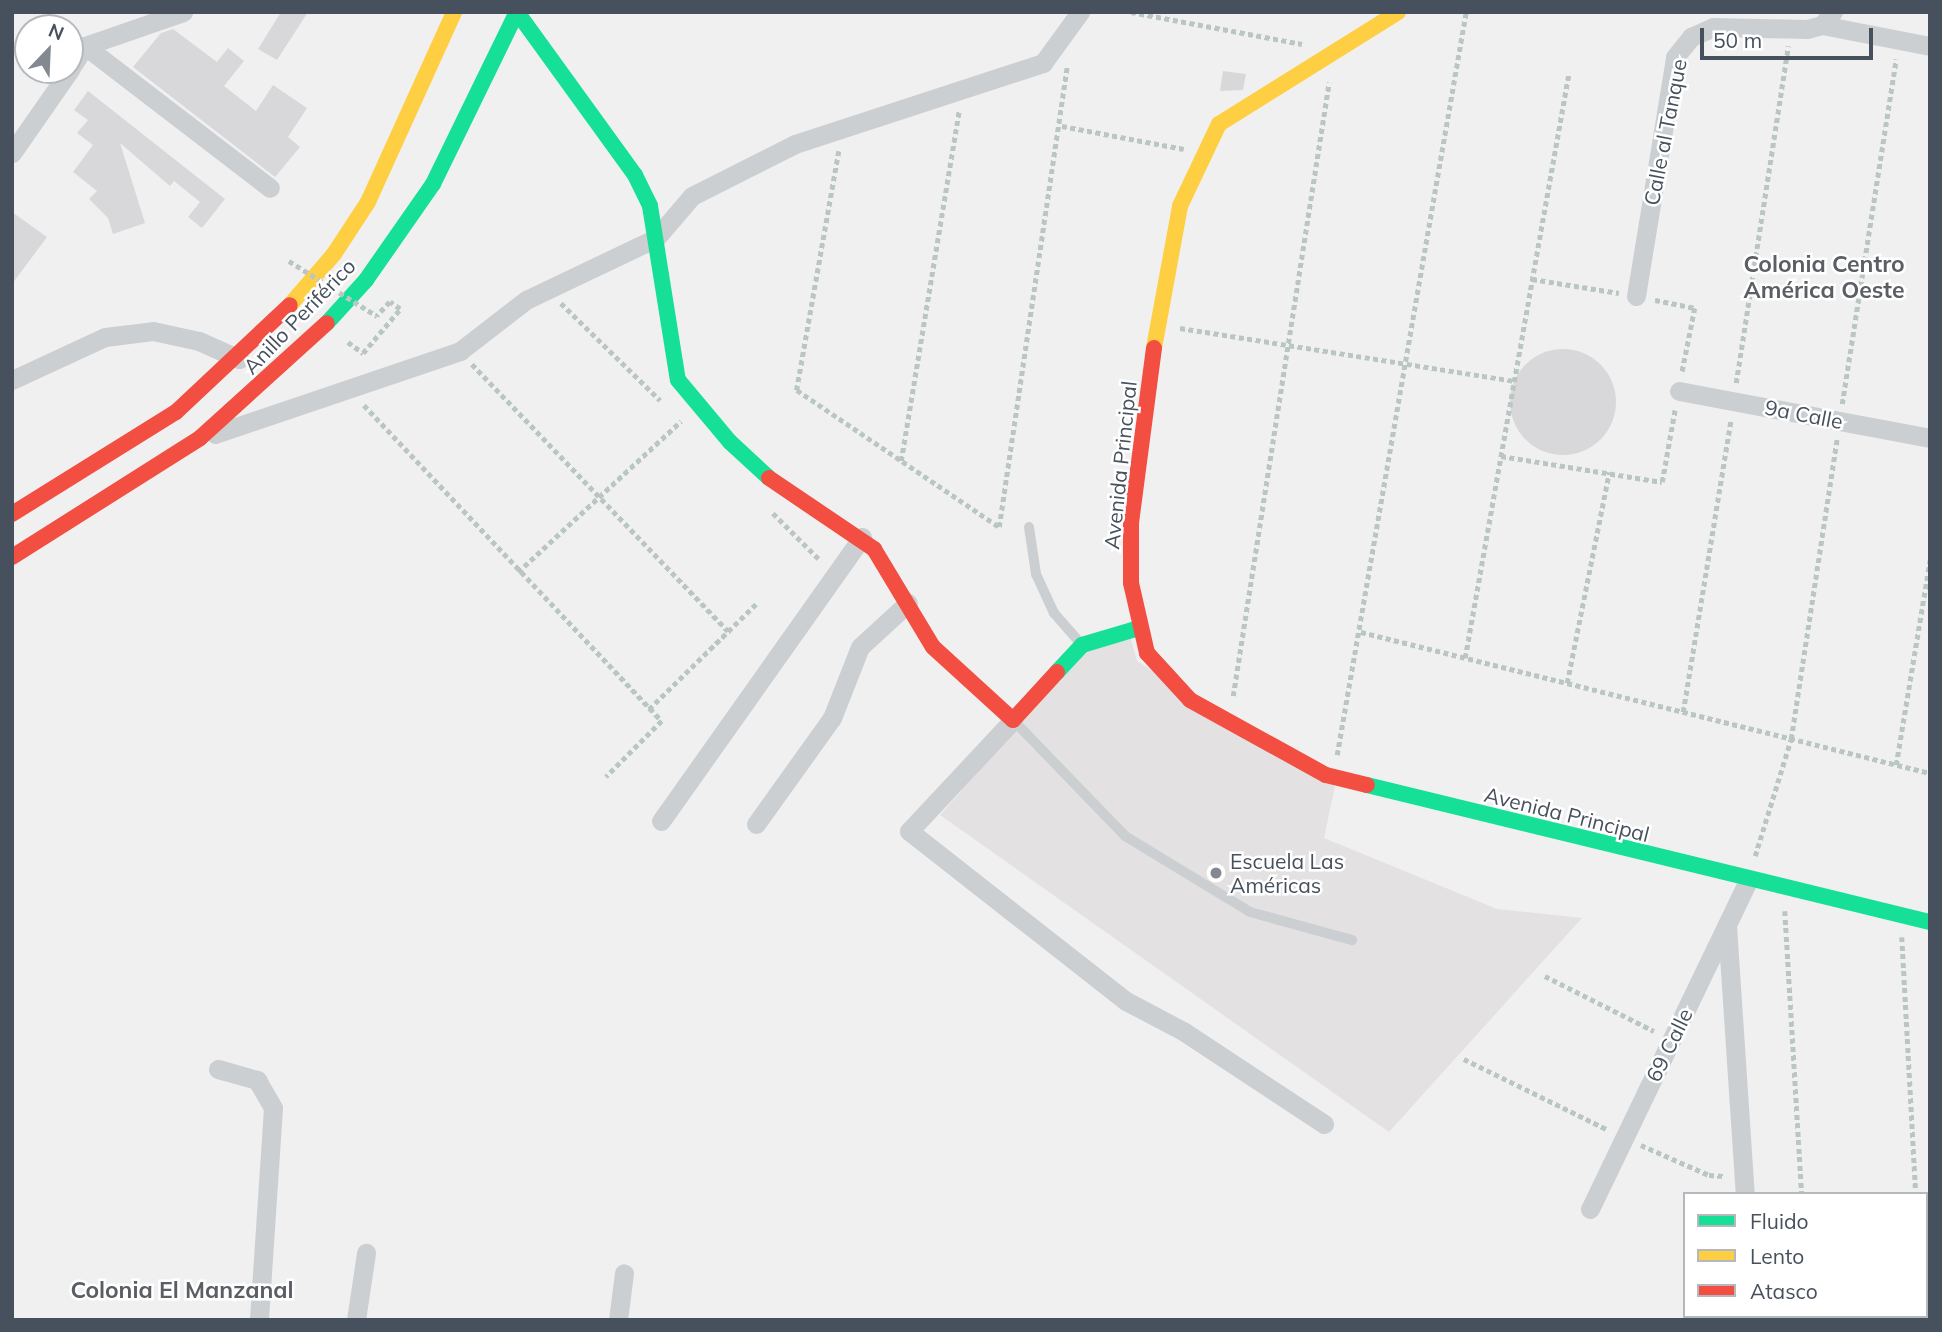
<!DOCTYPE html>
<meta charset="utf-8">
<style>
body{margin:0}
#map{position:relative;width:1942px;height:1332px;overflow:hidden;background:#f1f0f0;font-family:Mulish,sans-serif}
div>[style]{position:absolute}
.education>*{inset:0;background:#e3e1e2}
.building>*{inset:0;background:#d8d8da}
.round{border-radius:50%}
.path>*{height:4.5px;margin-top:-2.25px;transform-origin:0;background:repeating-linear-gradient(90deg,#b9c6c2 0 5px,transparent 0 8.5px)}
.lane>*{height:10px;margin:-5px;padding:0 5px;transform-origin:5px;border-radius:5px;background:#cccfd1}
.street>*{height:19px;margin:-9.5px;padding:0 9.5px;transform-origin:9.5px;border-radius:9.5px;background:#cccfd1}
.fast>*{height:16px;margin:-8px;padding:0 8px;transform-origin:8px;border-radius:8px;background:#16e098}
.slow>*{height:16px;margin:-8px;padding:0 8px;transform-origin:8px;border-radius:8px;background:#ffcf43}
.jam>*{height:16px;margin:-8px;padding:0 8px;transform-origin:8px;border-radius:8px;background:#f24e42}
.path-bridge>*{height:4.5px;margin-top:-2.25px;transform-origin:0;background:repeating-linear-gradient(90deg,#b9c6c2 0 5px,transparent 0 8.5px)}
.dots>*{width:19px;height:19px;translate:-50% -50%;box-sizing:border-box;border:4px solid #fff;border-radius:50%}
span{translate:-50% -50%;white-space:nowrap;text-align:center;line-height:1.15;-webkit-text-stroke:5px #fff;paint-order:stroke}
.street-label{font-size:21px;color:#47515d}
.poi-label{font-size:21px;color:#47515d}
.left{translate:0 -50%;text-align:left}
.neighbourhood-label{font-size:23px;color:#5b5f64;font-weight:700}
.frame{position:absolute;inset:0;border:14px solid #47515d;pointer-events:none}
.legend{position:absolute;left:1683px;top:1192px;width:245px;height:126px;box-sizing:border-box;background:#fff;border:2px solid #b5b9be;margin:0;padding:9px 12px;list-style:none;font-size:21px;color:#47515d}
.legend li{display:flex;align-items:center;gap:14px;height:35px}
.legend b{width:35px;border:2px solid #b5b9be}
.north{position:absolute;left:14px;top:14px;width:70px;height:70px;box-sizing:border-box;background:#fff;border:2px solid #b5b9be;border-radius:50%;rotate:23deg;font-size:19px;font-weight:700;line-height:28px;text-align:center;color:#47515d}
.north::after{content:'';display:block;margin:auto;width:24px;height:32px;background:#828990;clip-path:polygon(50% 0,100% 100%,50% 72%,0 100%)}
.scale{position:absolute;left:1700px;top:28px;width:173px;height:32px;box-sizing:border-box;border:4px solid #47515d;border-top:0;padding-left:9px;font-size:21px;line-height:24px;white-space:nowrap;color:#47515d;-webkit-text-stroke:5px #fff;paint-order:stroke}
</style>
<div id="map">
<div class="education">
<i style="clip-path:polygon(1130px 636px,1137px 661px,1335px 786px,1324px 838px,1497px 909px,1582px 918px,1389px 1132px,940px 815px,1084px 652px)"></i>
</div>
<div class="building">
<i style="clip-path:polygon(281px 12px,308px 12px,277px 60px,258px 49px)"></i>
<i style="clip-path:polygon(173px 29px,217px 62px,228px 48px,244px 61px,224px 86px,256px 111px,273px 85px,307px 108px,288px 137px,300px 147px,275px 177px,133px 67px,161px 33px)"></i>
<i style="clip-path:polygon(1223px 71px,1246px 74px,1243px 90px,1220px 91px)"></i>
<i style="clip-path:polygon(88px 91px,225px 199px,202px 228px,188px 217px,200px 202px,174px 181px,170px 186px,120px 143px,145px 223px,113px 234px,108px 218px,89px 199px,97px 191px,73px 172px,93px 145px,77px 133px,88px 120px,74px 110px)"></i>
<i style="clip-path:polygon(12px 212px,47px 237px,12px 284px)"></i>
<i class="round" style="left:1510px;top:349px;width:106px;height:106px"></i>
</div>
<div class="path">
<i style="left:1131px;top:12px;width:174px;rotate:10.6deg"></i>
<i style="left:1062px;top:126px;width:124px;rotate:10.7deg"></i>
<i style="left:839px;top:151px;width:243px;rotate:100deg"></i>
<i style="left:797px;top:390px;width:244px;rotate:34.1deg"></i>
<i style="left:999px;top:527px;width:467px;rotate:-81.6deg"></i>
<i style="left:1532px;top:279px;width:88px;rotate:9.1deg"></i>
<i style="left:1655px;top:300px;width:41px;rotate:11.3deg"></i>
<i style="left:1695px;top:308px;width:66px;rotate:101.3deg"></i>
<i style="left:561px;top:303px;width:139px;rotate:44.4deg"></i>
<i style="left:1180px;top:328px;width:338px;rotate:9deg"></i>
<i style="left:348px;top:342px;width:19px;rotate:36deg"></i>
<i style="left:363px;top:353px;width:57px;rotate:-49.9deg"></i>
<i style="left:400px;top:309px;width:12px;rotate:-145deg"></i>
<i style="left:390px;top:302px;width:19px;rotate:133deg"></i>
<i style="left:472px;top:364px;width:370px;rotate:46.2deg"></i>
<i style="left:1736px;top:383px;width:341px;rotate:-81.2deg"></i>
<i style="left:1842px;top:404px;width:349px;rotate:-81.1deg"></i>
<i style="left:364px;top:405px;width:434px;rotate:46.7deg"></i>
<i style="left:662px;top:721px;width:79px;rotate:135deg"></i>
<i style="left:1501px;top:456px;width:163px;rotate:9.2deg"></i>
<i style="left:1662px;top:482px;width:74px;rotate:-79.9deg"></i>
<i style="left:901px;top:461px;width:356px;rotate:-80.6deg"></i>
<i style="left:773px;top:513px;width:68px;rotate:45deg"></i>
<i style="left:518px;top:572px;width:222px;rotate:-42.8deg"></i>
<i style="left:1361px;top:632px;width:586px;rotate:13.92deg"></i>
<i style="left:1465px;top:658px;width:595px;rotate:-79.94deg"></i>
<i style="left:1567px;top:683px;width:215px;rotate:-78.7deg"></i>
<i style="left:1233px;top:696px;width:621px;rotate:-81.11deg"></i>
<i style="left:649px;top:709px;width:153px;rotate:-44.5deg"></i>
<i style="left:1683px;top:712px;width:296px;rotate:-80.7deg"></i>
<i style="left:1337px;top:755px;width:754px;rotate:-80.15deg"></i>
<i style="left:1896px;top:765px;width:209px;rotate:-80.6deg"></i>
<i style="left:1755px;top:856px;width:122px;rotate:-72.9deg"></i>
<i style="left:1791px;top:739px;width:303px;rotate:-81.3deg"></i>
<i style="left:1785px;top:911px;width:284px;rotate:86.6deg"></i>
<i style="left:1902px;top:937px;width:257px;rotate:86.9deg"></i>
<i style="left:1545px;top:976px;width:122px;rotate:26.8deg"></i>
<i style="left:1464px;top:1059px;width:161px;rotate:26.2deg"></i>
<i style="left:1641px;top:1145px;width:74px;rotate:23.8deg"></i>
<i style="left:1709px;top:1175px;width:15px;rotate:4deg"></i>
<i style="left:1926px;top:1279px;width:4px;rotate:27deg"></i>
</div>
<div class="lane">
<i style="left:1029px;top:527px;width:48px;rotate:81.5deg"></i>
<i style="left:1036px;top:574px;width:43px;rotate:65.2deg"></i>
<i style="left:1054px;top:613px;width:43px;rotate:48.8deg"></i>
<i style="left:1014px;top:721px;width:160px;rotate:46deg"></i>
<i style="left:1125px;top:836px;width:146px;rotate:31.3deg"></i>
<i style="left:1250px;top:912px;width:106px;rotate:15.4deg"></i>
</div>
<div class="street">
<i style="left:1822px;top:25px;width:110px;rotate:11deg"></i>
<i style="left:85px;top:46px;width:233px;rotate:37.5deg"></i>
<i style="left:70px;top:69px;width:27px;rotate:-57deg"></i>
<i style="left:85px;top:46px;width:104px;rotate:-19.1deg"></i>
<i style="left:12px;top:153px;width:101px;rotate:-55.1deg"></i>
<i style="left:1636px;top:296px;width:242px;rotate:-80.7deg"></i>
<i style="left:1675px;top:57px;width:26px;rotate:-51deg"></i>
<i style="left:1691px;top:37px;width:24px;rotate:-24deg"></i>
<i style="left:1713px;top:27px;width:94px;rotate:1.2deg"></i>
<i style="left:1807px;top:29px;width:16px;rotate:-15deg"></i>
<i style="left:1822px;top:25px;width:17px;rotate:-50deg"></i>
<i style="left:12px;top:380px;width:102px;rotate:-24.8deg"></i>
<i style="left:105px;top:337px;width:48px;rotate:-7.1deg"></i>
<i style="left:153px;top:331px;width:47px;rotate:12.3deg"></i>
<i style="left:199px;top:341px;width:44px;rotate:24.2deg"></i>
<i style="left:1679px;top:391px;width:255px;rotate:10.6deg"></i>
<i style="left:215px;top:434px;width:259px;rotate:-18.7deg"></i>
<i style="left:460px;top:351px;width:83px;rotate:-37.7deg"></i>
<i style="left:526px;top:300px;width:144px;rotate:-25.5deg"></i>
<i style="left:656px;top:238px;width:55px;rotate:-49.4deg"></i>
<i style="left:692px;top:196px;width:115px;rotate:-26.8deg"></i>
<i style="left:795px;top:144px;width:261px;rotate:-18.1deg"></i>
<i style="left:1043px;top:63px;width:63px;rotate:-54deg"></i>
<i style="left:1013px;top:720px;width:152px;rotate:133.1deg"></i>
<i style="left:909px;top:831px;width:276px;rotate:38.1deg"></i>
<i style="left:1126px;top:1001px;width:64px;rotate:27.8deg"></i>
<i style="left:1183px;top:1031px;width:169px;rotate:33.4deg"></i>
<i style="left:661px;top:821px;width:348px;rotate:-54.7deg"></i>
<i style="left:756px;top:824px;width:130px;rotate:-54.4deg"></i>
<i style="left:832px;top:718px;width:76px;rotate:-68.5deg"></i>
<i style="left:860px;top:647px;width:65px;rotate:-42.5deg"></i>
<i style="left:1727px;top:926px;width:269px;rotate:86.2deg"></i>
<i style="left:218px;top:1069px;width:41px;rotate:15.8deg"></i>
<i style="left:257px;top:1080px;width:32px;rotate:60deg"></i>
<i style="left:273px;top:1108px;width:212px;rotate:93.8deg"></i>
<i style="left:1590px;top:1209px;width:364px;rotate:-64.3deg"></i>
<i style="left:356px;top:1320px;width:68px;rotate:-81.5deg"></i>
<i style="left:618px;top:1320px;width:47px;rotate:-82.7deg"></i>
</div>
<div class="fast">
<i style="left:517px;top:12px;width:201px;rotate:54.1deg"></i>
<i style="left:635px;top:175px;width:34px;rotate:64deg"></i>
<i style="left:650px;top:206px;width:176px;rotate:80.9deg"></i>
<i style="left:678px;top:380px;width:81px;rotate:50deg"></i>
<i style="left:730px;top:442px;width:53px;rotate:42.7deg"></i>
<i style="left:327px;top:323px;width:58px;rotate:-47.8deg"></i>
<i style="left:366px;top:280px;width:117px;rotate:-55.1deg"></i>
<i style="left:433px;top:184px;width:191px;rotate:-64deg"></i>
<i style="left:1057px;top:672px;width:37px;rotate:-47deg"></i>
<i style="left:1082px;top:645px;width:59px;rotate:-16.6deg"></i>
<i style="left:1367px;top:785px;width:579px;rotate:13.68deg"></i>
</div>
<div class="slow">
<i style="left:290px;top:305px;width:67px;rotate:-49.2deg"></i>
<i style="left:334px;top:254px;width:62px;rotate:-56.8deg"></i>
<i style="left:368px;top:202px;width:209px;rotate:-65.6deg"></i>
<i style="left:1154px;top:348px;width:144px;rotate:-79.6deg"></i>
<i style="left:1180px;top:206px;width:91px;rotate:-64.6deg"></i>
<i style="left:1219px;top:124px;width:211px;rotate:-32deg"></i>
</div>
<div class="jam">
<i style="left:1154px;top:348px;width:176px;rotate:97.5deg"></i>
<i style="left:1131px;top:522px;width:61px;rotate:90deg"></i>
<i style="left:1131px;top:583px;width:72px;rotate:77.1deg"></i>
<i style="left:1147px;top:653px;width:64px;rotate:47.5deg"></i>
<i style="left:1190px;top:700px;width:155px;rotate:28.9deg"></i>
<i style="left:1326px;top:775px;width:42px;rotate:13.7deg"></i>
<i style="left:769px;top:478px;width:127px;rotate:34.1deg"></i>
<i style="left:874px;top:549px;width:114px;rotate:59deg"></i>
<i style="left:933px;top:647px;width:108px;rotate:42.4deg"></i>
<i style="left:1013px;top:720px;width:65px;rotate:-47.5deg"></i>
<i style="left:12px;top:514px;width:193px;rotate:-31.9deg"></i>
<i style="left:176px;top:412px;width:156px;rotate:-43.2deg"></i>
<i style="left:12px;top:557px;width:222px;rotate:-32.3deg"></i>
<i style="left:200px;top:438px;width:171px;rotate:-42.2deg"></i>
</div>
<div class="path-bridge">
<i style="left:289px;top:261px;width:104px;rotate:32deg"></i>
</div>
<div class="dots">
<i style="left:1216px;top:873px;background:#828990"></i>
</div>
<div class="street-label">
<span style="left:1665px;top:132px;rotate:-79deg">Calle al Tanque</span>
<span style="left:299px;top:316px;rotate:-46deg">Anillo Periférico</span>
<span style="left:1804px;top:414px;rotate:11deg">9a Calle</span>
<span style="left:1120px;top:465px;rotate:-84deg">Avenida Principal</span>
<span style="left:1567px;top:814px;rotate:14deg">Avenida Principal</span>
<span style="left:1669px;top:1045px;rotate:-64deg">69 Calle</span>
</div>
<div class="poi-label">
<span class="left" style="left:1230px;top:873px">Escuela Las<br>Américas</span>
</div>
<div class="neighbourhood-label">
<span style="left:1824px;top:277px">Colonia Centro<br>América Oeste</span>
<span style="left:182px;top:1290px">Colonia El Manzanal</span>
</div>
<div class="frame"></div>
<ul class="legend">
<li><b style="height:9px;background:#16e098"></b>Fluido</li>
<li><b style="height:9px;background:#ffcf43"></b>Lento</li>
<li><b style="height:9px;background:#f24e42"></b>Atasco</li>
</ul>
<div class="north">N</div>
<div class="scale">50 m</div>
</div>
